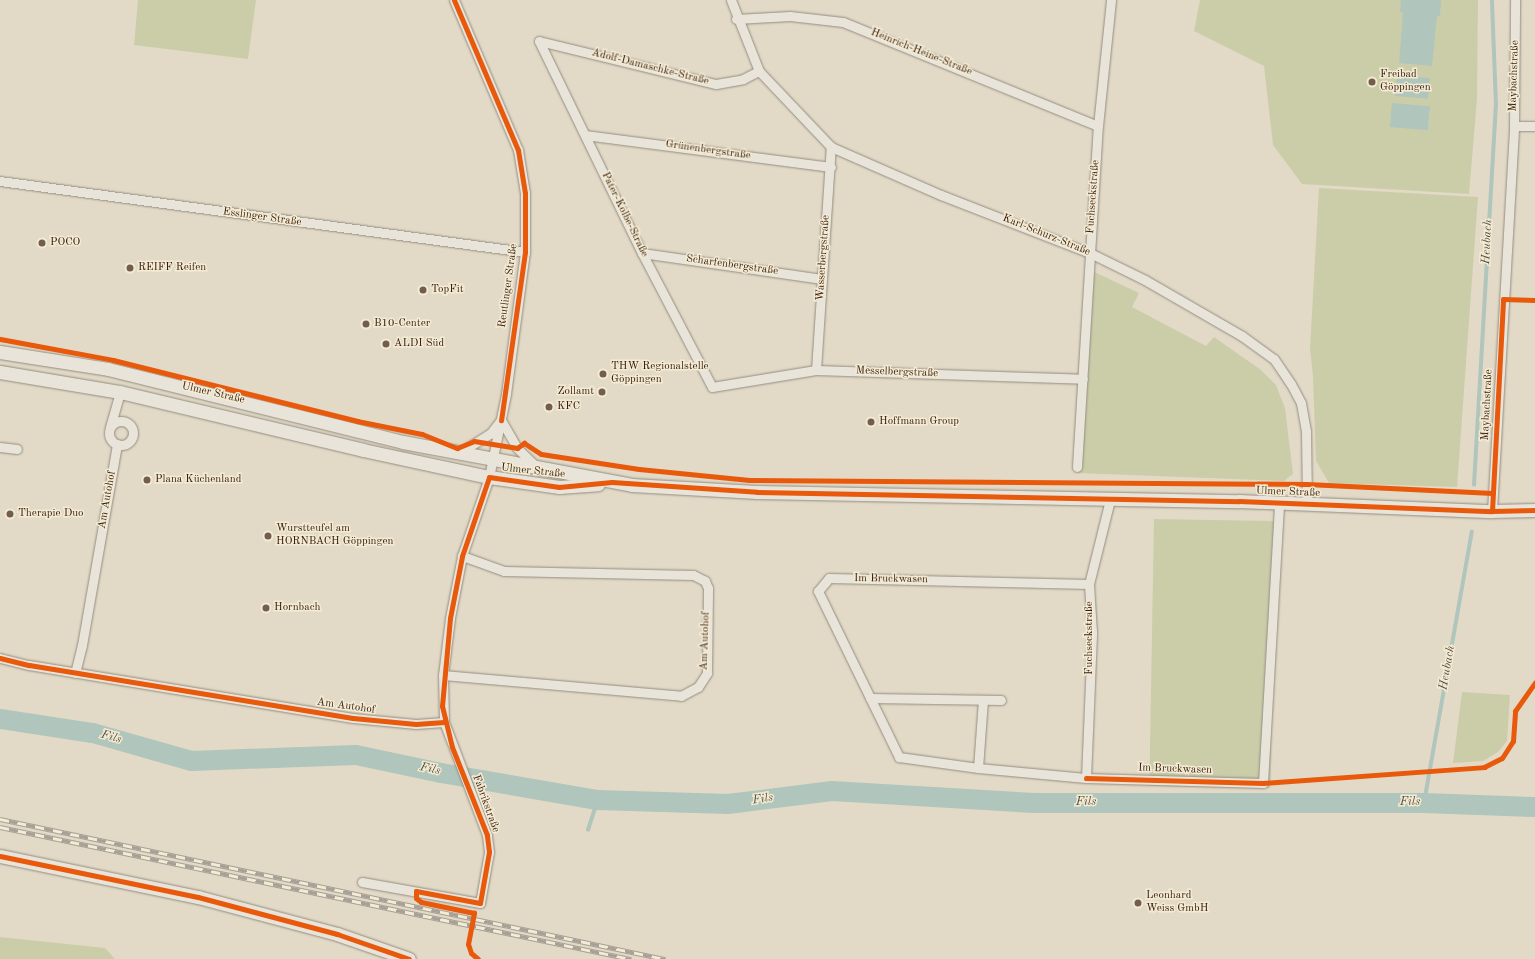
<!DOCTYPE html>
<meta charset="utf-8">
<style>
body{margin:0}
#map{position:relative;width:1535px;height:959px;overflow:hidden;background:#e2dac6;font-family:"Old Standard TT",serif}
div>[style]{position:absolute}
.green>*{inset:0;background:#cbcda9;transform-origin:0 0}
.water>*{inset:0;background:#b0c5bb;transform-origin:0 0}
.stream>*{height:3.5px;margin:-1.75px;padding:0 1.75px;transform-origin:1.75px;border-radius:1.75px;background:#b0c5bb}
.river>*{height:20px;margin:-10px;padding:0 10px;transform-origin:10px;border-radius:10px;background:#b0c5bb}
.roads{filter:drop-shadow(0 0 1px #948c80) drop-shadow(0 0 1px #948c80)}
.street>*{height:9px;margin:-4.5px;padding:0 4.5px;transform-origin:4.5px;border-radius:4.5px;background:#e8e4da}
.street>.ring{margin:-4.5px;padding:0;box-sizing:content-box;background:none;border:9px solid #e8e4da;border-radius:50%}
.secondary>*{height:13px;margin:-6.5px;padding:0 6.5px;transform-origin:6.5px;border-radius:6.5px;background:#e8e4da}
.rail>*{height:4.5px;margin-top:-2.25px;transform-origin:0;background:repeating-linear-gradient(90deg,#f3ebd3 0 9px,#a6a097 0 18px);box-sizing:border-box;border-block:1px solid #a6a097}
.cycleway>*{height:5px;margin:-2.5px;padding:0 2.5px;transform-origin:2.5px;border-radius:2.5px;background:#e8590c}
.dots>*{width:11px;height:11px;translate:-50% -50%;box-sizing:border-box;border:2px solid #f3ebd3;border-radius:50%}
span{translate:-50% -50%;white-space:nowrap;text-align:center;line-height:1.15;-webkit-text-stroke:3px #f3ebd3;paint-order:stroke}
.street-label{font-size:11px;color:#37190b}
.poi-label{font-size:11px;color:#37190b}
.left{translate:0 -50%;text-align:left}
.right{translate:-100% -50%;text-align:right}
.water-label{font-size:12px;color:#554a3e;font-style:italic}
</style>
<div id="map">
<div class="green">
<i style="clip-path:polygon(138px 0,256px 0,248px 59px,134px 45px)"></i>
<i style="clip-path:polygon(1200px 0,1478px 0,1477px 99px,1469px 194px,1302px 184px,1273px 145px,1264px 66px,1194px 31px)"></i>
<i style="clip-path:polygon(1319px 188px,1478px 197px,1457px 487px,1329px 483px,1316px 461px,1313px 376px,1310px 349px)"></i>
<i style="clip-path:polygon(1090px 270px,1139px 293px,1132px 307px,1206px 346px,1214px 337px,1261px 370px,1276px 385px,1285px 408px,1293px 474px,1284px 481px,1078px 473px)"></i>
<i style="left:1154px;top:519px;width:121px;height:267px;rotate:1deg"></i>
<i style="clip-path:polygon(1462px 692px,1510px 695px,1507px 741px,1498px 752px,1483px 761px,1453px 763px)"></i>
<i style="clip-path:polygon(0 937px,105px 948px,115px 959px,0 959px)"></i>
</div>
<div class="water">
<i style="clip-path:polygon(1401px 0,1441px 0,1440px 16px,1437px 16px,1432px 66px,1399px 63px,1403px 12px,1400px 12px)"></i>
<i style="left:1397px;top:75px;width:33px;height:21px;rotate:5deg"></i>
<i style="left:1392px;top:103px;width:38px;height:24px;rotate:5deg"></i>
</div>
<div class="stream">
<i style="left:1474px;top:485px;width:380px;rotate:-86.7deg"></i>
<i style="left:1496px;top:106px;width:106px;rotate:-92.2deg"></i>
<i style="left:1424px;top:803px;width:275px;rotate:-80deg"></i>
<i style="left:588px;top:830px;width:32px;rotate:-72deg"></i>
</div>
<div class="river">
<i style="left:0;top:719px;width:94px;rotate:8.6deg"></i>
<i style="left:93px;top:733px;width:102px;rotate:15.9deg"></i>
<i style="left:191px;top:761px;width:165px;rotate:-2.1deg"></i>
<i style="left:356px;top:755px;width:87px;rotate:12deg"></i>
<i style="left:441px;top:773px;width:159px;rotate:9.8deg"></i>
<i style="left:598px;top:800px;width:130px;rotate:1.8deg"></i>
<i style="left:728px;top:804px;width:105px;rotate:-7.1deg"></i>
<i style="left:832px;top:791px;width:203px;rotate:3.4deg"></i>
<i style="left:1035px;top:803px;width:389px"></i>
<i style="left:1424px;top:803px;width:111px;rotate:2.1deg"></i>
</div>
<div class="roads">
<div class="street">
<i style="left:731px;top:0;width:76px;rotate:68.5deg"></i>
<i style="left:759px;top:71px;width:105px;rotate:46.5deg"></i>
<i style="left:831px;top:147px;width:120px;rotate:23.6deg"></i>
<i style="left:941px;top:195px;width:160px;rotate:21.3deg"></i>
<i style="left:1090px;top:253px;width:61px;rotate:26.1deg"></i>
<i style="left:1145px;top:280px;width:112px;rotate:30deg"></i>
<i style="left:1242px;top:336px;width:39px;rotate:36deg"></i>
<i style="left:1274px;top:359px;width:30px;rotate:56deg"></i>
<i style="left:1291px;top:384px;width:21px;rotate:62deg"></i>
<i style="left:1301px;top:403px;width:28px;rotate:80deg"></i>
<i style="left:1306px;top:431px;width:73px;rotate:89.2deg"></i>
<i style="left:736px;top:19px;width:54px;rotate:-3.2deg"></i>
<i style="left:790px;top:16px;width:53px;rotate:6.5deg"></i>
<i style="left:843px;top:22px;width:275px;rotate:22.2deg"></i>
<i style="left:539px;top:41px;width:236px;rotate:64.1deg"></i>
<i style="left:642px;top:253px;width:151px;rotate:62.4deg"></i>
<i style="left:712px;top:387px;width:105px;rotate:-9.3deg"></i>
<i style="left:816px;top:370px;width:267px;rotate:1.9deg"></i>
<i style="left:539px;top:41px;width:182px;rotate:13.7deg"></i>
<i style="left:716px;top:84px;width:27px;rotate:-10deg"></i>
<i style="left:743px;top:79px;width:18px;rotate:-27deg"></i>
<i style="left:1514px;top:126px;width:21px"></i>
<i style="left:585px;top:135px;width:248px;rotate:7.4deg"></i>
<i style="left:0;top:181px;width:530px;rotate:7.7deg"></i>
<i style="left:642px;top:253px;width:182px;rotate:8.2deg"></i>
<i style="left:816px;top:370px;width:224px;rotate:-86.2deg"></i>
<i style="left:501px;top:420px;width:32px;rotate:60deg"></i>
<i style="left:517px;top:448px;width:28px;rotate:44deg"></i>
<i class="ring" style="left:109px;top:421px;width:15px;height:15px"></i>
<i style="left:110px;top:427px;width:36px;rotate:-74deg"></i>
<i style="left:0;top:447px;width:17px;rotate:7deg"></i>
<i style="left:459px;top:453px;width:36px;rotate:-32deg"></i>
<i style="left:490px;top:434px;width:16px;rotate:-52deg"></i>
<i style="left:1077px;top:467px;width:342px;rotate:-86.5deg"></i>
<i style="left:1098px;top:126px;width:127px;rotate:-84.1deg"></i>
<i style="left:1492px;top:511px;width:386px;rotate:-86.7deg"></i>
<i style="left:1514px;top:126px;width:126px;rotate:-89.5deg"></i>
<i style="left:1089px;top:584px;width:260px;rotate:-178.7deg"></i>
<i style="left:829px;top:578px;width:17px;rotate:130deg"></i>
<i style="left:818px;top:591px;width:185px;rotate:64deg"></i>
<i style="left:899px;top:757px;width:80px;rotate:7.9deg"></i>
<i style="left:978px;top:768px;width:108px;rotate:5.3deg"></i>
<i style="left:1086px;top:778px;width:177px;rotate:1.6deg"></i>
<i style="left:1263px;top:783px;width:280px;rotate:-86.7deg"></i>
<i style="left:0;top:658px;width:30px;rotate:14deg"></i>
<i style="left:29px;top:665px;width:328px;rotate:9.3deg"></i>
<i style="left:353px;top:718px;width:63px;rotate:5.4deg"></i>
<i style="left:416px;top:724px;width:28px;rotate:-4deg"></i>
<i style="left:75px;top:673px;width:29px;rotate:-76deg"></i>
<i style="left:82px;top:645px;width:204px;rotate:-80.1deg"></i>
<i style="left:443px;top:675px;width:239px;rotate:5deg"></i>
<i style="left:681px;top:696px;width:19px;rotate:-28deg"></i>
<i style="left:698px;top:687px;width:17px;rotate:-57deg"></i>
<i style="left:707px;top:673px;width:85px;rotate:-89.3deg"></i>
<i style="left:708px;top:588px;width:8px;rotate:-113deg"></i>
<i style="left:705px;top:581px;width:13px;rotate:-153deg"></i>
<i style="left:693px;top:575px;width:189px;rotate:-178.8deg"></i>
<i style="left:504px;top:571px;width:45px;rotate:-160.3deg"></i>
<i style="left:870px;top:698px;width:131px;rotate:0.9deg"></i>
<i style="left:978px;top:768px;width:68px;rotate:-85.8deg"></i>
<i style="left:1086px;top:778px;width:146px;rotate:-87.6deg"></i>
<i style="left:1092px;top:632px;width:48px;rotate:-93.6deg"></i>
<i style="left:1089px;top:584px;width:87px;rotate:-76deg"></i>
<i style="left:362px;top:882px;width:120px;rotate:10.1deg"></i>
<i style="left:480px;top:903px;width:52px;rotate:-80deg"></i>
<i style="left:489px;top:852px;width:17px;rotate:-97deg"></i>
<i style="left:487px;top:835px;width:121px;rotate:-110.8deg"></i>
<i style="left:444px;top:722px;width:47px;rotate:-91.2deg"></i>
<i style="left:443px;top:675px;width:57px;rotate:-83deg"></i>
<i style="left:450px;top:618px;width:63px;rotate:-79deg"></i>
<i style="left:462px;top:556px;width:83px;rotate:-71.1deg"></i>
<i style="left:489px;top:477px;width:85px;rotate:-78.4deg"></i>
<i style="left:506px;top:394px;width:143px;rotate:-82.4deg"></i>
<i style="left:525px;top:252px;width:59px;rotate:-90deg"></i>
<i style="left:525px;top:193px;width:44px;rotate:-99.2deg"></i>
<i style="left:518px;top:150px;width:163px;rotate:-113.1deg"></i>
</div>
<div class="secondary">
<i style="left:0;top:352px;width:109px;rotate:8.9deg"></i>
<i style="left:108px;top:369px;width:304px;rotate:13.9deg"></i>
<i style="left:403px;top:442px;width:233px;rotate:10.6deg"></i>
<i style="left:632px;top:485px;width:125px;rotate:3.2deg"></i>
<i style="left:757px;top:492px;width:482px;rotate:1.1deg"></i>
<i style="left:1239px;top:501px;width:253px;rotate:2.3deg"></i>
<i style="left:1492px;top:511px;width:43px;rotate:-1.3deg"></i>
<i style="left:0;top:372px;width:122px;rotate:9.5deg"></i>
<i style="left:120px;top:392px;width:250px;rotate:13.4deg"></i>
<i style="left:363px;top:450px;width:129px;rotate:12.1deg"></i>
<i style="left:489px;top:477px;width:71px;rotate:8.1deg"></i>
<i style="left:559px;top:487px;width:39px;rotate:-4deg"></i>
<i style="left:0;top:856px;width:202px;rotate:11.7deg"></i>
<i style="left:198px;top:897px;width:144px;rotate:14.9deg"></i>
<i style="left:337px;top:934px;width:76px;rotate:19.1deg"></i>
</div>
</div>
<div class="rail">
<i style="left:0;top:819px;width:680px;rotate:11.89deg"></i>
<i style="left:0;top:827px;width:645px;rotate:11.82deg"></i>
</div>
<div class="cycleway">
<i style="left:454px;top:0;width:163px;rotate:66.9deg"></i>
<i style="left:518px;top:150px;width:44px;rotate:80.8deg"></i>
<i style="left:525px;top:193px;width:59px;rotate:90deg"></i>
<i style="left:525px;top:252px;width:170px;rotate:98.1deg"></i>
<i style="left:0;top:339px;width:115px;rotate:10.5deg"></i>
<i style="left:113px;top:360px;width:252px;rotate:14deg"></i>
<i style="left:357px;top:421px;width:66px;rotate:11.3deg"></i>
<i style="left:422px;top:434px;width:38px;rotate:22deg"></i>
<i style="left:457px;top:448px;width:18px;rotate:-22deg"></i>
<i style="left:474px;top:441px;width:44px;rotate:9.2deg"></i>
<i style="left:517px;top:448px;width:9px;rotate:-36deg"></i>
<i style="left:524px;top:443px;width:20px;rotate:33deg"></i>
<i style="left:541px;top:454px;width:99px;rotate:8.7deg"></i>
<i style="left:639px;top:469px;width:111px;rotate:5.7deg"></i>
<i style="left:749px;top:480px;width:558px;rotate:0.41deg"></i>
<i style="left:1307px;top:484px;width:186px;rotate:2.8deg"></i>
<i style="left:1492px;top:511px;width:212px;rotate:-87deg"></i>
<i style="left:1503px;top:299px;width:32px;rotate:2deg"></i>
<i style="left:0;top:658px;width:30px;rotate:14deg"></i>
<i style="left:29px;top:665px;width:328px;rotate:9.3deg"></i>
<i style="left:353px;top:718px;width:63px;rotate:5.4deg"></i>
<i style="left:416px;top:724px;width:28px;rotate:-4deg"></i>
<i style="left:1086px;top:778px;width:177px;rotate:1.6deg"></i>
<i style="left:1263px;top:783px;width:222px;rotate:-4.1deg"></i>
<i style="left:1484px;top:767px;width:20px;rotate:-27deg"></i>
<i style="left:1502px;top:758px;width:20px;rotate:-57deg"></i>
<i style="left:1513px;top:741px;width:30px;rotate:-86deg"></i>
<i style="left:1515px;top:711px;width:35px;rotate:-55deg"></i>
<i style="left:0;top:856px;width:202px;rotate:11.7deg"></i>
<i style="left:198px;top:897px;width:144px;rotate:14.9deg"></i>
<i style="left:337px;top:934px;width:76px;rotate:19.1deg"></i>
<i style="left:478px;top:959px;width:9px;rotate:-139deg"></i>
<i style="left:471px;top:953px;width:9px;rotate:-108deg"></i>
<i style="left:468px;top:944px;width:32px;rotate:-79deg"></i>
<i style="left:474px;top:913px;width:54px;rotate:-168.3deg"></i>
<i style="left:421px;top:902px;width:6px;rotate:-141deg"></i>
<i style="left:416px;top:898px;width:7px;rotate:-90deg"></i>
<i style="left:416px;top:891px;width:65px;rotate:10.6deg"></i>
<i style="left:480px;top:903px;width:52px;rotate:-80deg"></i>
<i style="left:489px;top:852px;width:17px;rotate:-97deg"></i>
<i style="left:487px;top:835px;width:95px;rotate:-111.7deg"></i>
<i style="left:452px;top:747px;width:42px;rotate:-103.7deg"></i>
<i style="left:442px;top:706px;width:88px;rotate:-84.8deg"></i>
<i style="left:450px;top:618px;width:63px;rotate:-79deg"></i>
<i style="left:462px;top:556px;width:83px;rotate:-71.1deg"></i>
<i style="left:489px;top:477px;width:71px;rotate:8.1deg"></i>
<i style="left:559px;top:487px;width:53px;rotate:-5.4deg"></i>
<i style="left:612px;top:482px;width:145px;rotate:3.9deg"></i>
<i style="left:757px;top:492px;width:482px;rotate:1.1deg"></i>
<i style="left:1239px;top:501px;width:253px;rotate:2.3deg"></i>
<i style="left:1492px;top:511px;width:43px;rotate:-1.3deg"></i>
</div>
<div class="dots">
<i style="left:1372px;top:82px;background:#735d4c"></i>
<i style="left:42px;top:243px;background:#735d4c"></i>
<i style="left:130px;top:268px;background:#735d4c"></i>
<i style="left:423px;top:290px;background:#735d4c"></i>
<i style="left:366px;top:324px;background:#735d4c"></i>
<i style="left:386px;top:344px;background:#735d4c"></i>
<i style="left:603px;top:374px;background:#735d4c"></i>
<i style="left:602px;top:392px;background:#735d4c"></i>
<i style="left:549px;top:407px;background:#735d4c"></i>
<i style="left:871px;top:422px;background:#735d4c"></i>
<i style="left:147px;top:480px;background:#735d4c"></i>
<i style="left:10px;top:514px;background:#735d4c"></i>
<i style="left:268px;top:536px;background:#735d4c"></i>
<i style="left:266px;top:608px;background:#735d4c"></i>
<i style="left:1138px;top:903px;background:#735d4c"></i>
</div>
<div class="street-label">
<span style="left:921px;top:53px;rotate:22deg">Heinrich-Heine-Straße</span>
<span style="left:650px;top:68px;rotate:14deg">Adolf-Damaschke-Straße</span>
<span style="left:1515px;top:76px;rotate:-88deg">Maybachstraße</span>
<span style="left:708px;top:151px;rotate:8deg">Grünenbergstraße</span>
<span style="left:1094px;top:197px;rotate:-86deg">Fuchseckstraße</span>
<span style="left:624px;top:215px;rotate:64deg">Pater-Kolbe-Straße</span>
<span style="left:262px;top:218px;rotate:8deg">Esslinger Straße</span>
<span style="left:1046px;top:236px;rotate:22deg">Karl-Schurz-Straße</span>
<span style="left:824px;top:258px;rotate:-86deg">Wasserbergstraße</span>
<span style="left:732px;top:266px;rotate:8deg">Scharfenbergstraße</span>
<span style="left:509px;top:286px;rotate:-82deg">Reutlinger Straße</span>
<span style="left:897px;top:373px;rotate:2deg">Messelbergstraße</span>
<span style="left:213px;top:394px;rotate:13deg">Ulmer Straße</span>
<span style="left:1488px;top:405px;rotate:-87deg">Maybachstraße</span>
<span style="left:533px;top:472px;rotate:6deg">Ulmer Straße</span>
<span style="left:1288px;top:493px;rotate:2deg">Ulmer Straße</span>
<span style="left:108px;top:500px;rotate:-80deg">Am Autohof</span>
<span style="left:891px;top:580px;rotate:1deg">Im Bruckwasen</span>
<span style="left:1090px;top:638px;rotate:-90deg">Fuchseckstraße</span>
<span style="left:706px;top:641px;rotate:-88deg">Am Autohof</span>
<span style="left:346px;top:707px;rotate:8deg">Am Autohof</span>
<span style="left:1175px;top:770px;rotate:2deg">Im Bruckwasen</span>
<span style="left:485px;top:804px;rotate:70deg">Fabrikstraße</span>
</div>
<div class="poi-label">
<span class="left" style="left:1380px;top:82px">Freibad<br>Göppingen</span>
<span class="left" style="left:50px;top:243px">POCO</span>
<span class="left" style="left:138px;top:268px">REIFF Reifen</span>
<span class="left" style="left:431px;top:290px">TopFit</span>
<span class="left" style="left:374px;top:324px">B10-Center</span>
<span class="left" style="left:394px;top:344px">ALDI Süd</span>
<span class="left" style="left:611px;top:374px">THW Regionalstelle<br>Göppingen</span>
<span class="right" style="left:594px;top:392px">Zollamt</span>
<span class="left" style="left:557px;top:407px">KFC</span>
<span class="left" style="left:879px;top:422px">Hoffmann Group</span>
<span class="left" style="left:155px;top:480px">Plana Küchenland</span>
<span class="left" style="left:18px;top:514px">Therapie Duo</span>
<span class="left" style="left:276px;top:536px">Wurstteufel am<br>HORNBACH Göppingen</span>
<span class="left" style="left:274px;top:608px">Hornbach</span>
<span class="left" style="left:1146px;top:903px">Leonhard<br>Weiss GmbH</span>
</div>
<div class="water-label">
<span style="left:1488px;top:242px;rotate:-87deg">Heubach</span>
<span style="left:1448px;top:668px;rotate:-80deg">Heubach</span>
<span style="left:111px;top:738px;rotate:16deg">Fils</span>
<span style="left:430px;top:770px;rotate:12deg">Fils</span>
<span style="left:763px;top:800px;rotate:-8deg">Fils</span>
<span style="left:1086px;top:803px">Fils</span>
<span style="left:1410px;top:803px">Fils</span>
</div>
</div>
